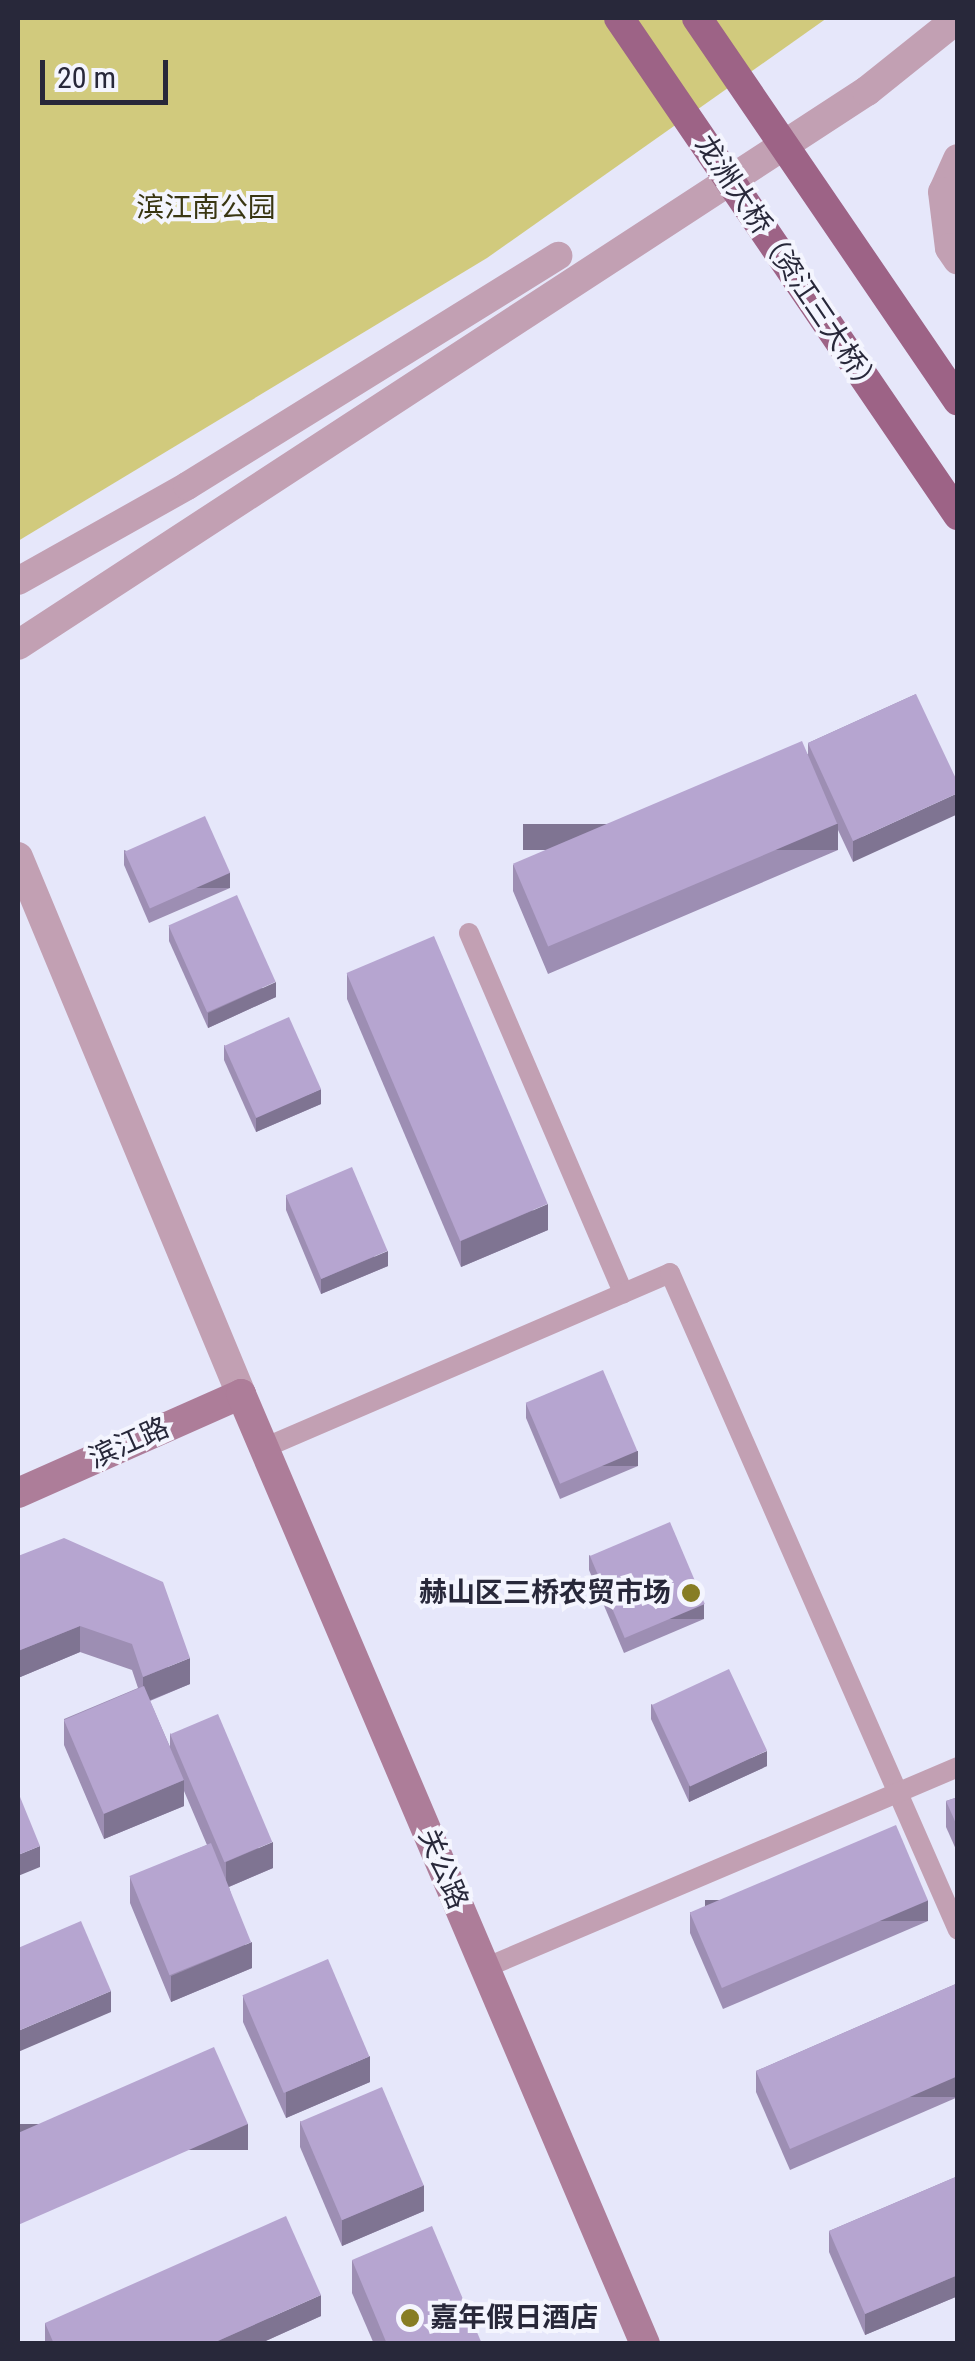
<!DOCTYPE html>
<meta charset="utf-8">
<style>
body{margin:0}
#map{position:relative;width:975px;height:2361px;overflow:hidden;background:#e6e7fa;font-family:"Roboto Condensed","Noto Sans SC",sans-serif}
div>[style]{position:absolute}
.green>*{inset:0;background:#d1ca7d}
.service>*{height:20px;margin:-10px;padding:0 10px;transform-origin:10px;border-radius:10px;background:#c2a0b3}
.pedestrian>*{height:28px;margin:-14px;padding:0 14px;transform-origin:14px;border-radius:14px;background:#c2a0b3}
.tertiary>*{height:30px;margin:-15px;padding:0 15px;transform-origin:15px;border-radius:15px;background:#c2a0b3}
.secondary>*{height:30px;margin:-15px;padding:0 15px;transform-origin:15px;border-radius:15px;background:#ad7d99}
.primary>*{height:30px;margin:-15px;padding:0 15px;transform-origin:15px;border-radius:15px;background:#9d6386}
.wall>*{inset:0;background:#9d8eb3}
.shaded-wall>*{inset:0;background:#7f7492;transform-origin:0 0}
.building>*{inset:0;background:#b6a5d0;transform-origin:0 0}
.dots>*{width:28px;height:28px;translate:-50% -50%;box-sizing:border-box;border:5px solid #f4f5fe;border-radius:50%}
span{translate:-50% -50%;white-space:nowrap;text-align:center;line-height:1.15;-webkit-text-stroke:8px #f4f5fe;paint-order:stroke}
.park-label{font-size:28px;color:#393612}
.street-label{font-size:28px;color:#28283a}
.poi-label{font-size:28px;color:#28283a;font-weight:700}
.right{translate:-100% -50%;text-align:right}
.left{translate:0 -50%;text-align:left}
.frame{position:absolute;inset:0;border:20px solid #28283a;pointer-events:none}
.scale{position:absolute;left:40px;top:60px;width:128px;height:45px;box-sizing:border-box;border:5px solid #28283a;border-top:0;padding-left:12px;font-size:30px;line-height:35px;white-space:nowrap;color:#28283a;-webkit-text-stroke:8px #f4f5fe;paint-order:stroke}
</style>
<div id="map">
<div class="green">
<i style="clip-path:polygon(18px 18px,827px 18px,487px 258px,18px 541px)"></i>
</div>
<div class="service">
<i style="left:469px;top:933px;width:392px;rotate:66.8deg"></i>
<i style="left:264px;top:1448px;width:442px;rotate:-23.3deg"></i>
<i style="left:670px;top:1273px;width:717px;rotate:66.33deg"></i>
<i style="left:485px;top:1968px;width:514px;rotate:-23.02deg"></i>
</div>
<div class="pedestrian">
<i style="left:18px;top:581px;width:194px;rotate:-29.3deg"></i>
<i style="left:187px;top:486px;width:437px;rotate:-31.8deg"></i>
</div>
<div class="tertiary">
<i style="left:958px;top:159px;width:36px;rotate:114deg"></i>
<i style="left:943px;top:192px;width:56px;rotate:82.9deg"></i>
<i style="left:950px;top:248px;width:14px;rotate:56deg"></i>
<i style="left:18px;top:645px;width:1014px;rotate:-33.13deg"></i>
<i style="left:867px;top:91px;width:117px;rotate:-38.7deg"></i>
<i style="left:18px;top:857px;width:581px;rotate:67.45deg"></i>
</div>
<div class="secondary">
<i style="left:18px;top:1493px;width:244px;rotate:-23.9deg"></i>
<i style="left:241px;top:1394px;width:1032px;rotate:66.96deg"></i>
</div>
<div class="primary">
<i style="left:619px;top:18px;width:602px;rotate:55.7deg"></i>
<i style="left:697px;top:18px;width:463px;rotate:55.7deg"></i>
</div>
<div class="wall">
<i style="clip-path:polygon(916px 694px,853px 862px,838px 830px,838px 850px,548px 974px,513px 891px,513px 865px,808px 754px,808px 743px)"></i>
<i style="clip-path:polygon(124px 850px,230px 888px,149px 923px,124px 865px)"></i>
<i style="clip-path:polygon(169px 926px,276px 997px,208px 1028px,169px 941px)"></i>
<i style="clip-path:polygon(347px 973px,548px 1230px,461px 1267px,347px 999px)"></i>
<i style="clip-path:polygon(224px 1045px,321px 1104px,256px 1132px,224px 1060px)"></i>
<i style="clip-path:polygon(286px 1195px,388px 1266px,321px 1294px,286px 1210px)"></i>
<i style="clip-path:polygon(526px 1403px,638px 1466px,560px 1499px,526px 1418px)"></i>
<i style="clip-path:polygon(589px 1555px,704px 1619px,624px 1653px,589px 1570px)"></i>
<i style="clip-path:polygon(18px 1556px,190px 1684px,150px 1701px,170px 1747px,170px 1733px,273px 1868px,229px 1887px,252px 1968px,171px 2002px,130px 1903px,130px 1877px,207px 1845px,184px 1791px,184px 1806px,104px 1839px,64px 1745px,64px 1719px,138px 1688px,132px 1670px,80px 1652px,18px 1678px)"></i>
<i style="clip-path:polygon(651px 1704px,767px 1766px,689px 1802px,651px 1719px)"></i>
<i style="clip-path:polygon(958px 1797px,958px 1854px,946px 1827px,946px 1801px)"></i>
<i style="clip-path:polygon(690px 1912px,928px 1921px,723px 2009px,690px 1933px)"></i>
<i style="clip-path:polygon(958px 1983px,958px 2097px,790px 2170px,756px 2092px,756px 2071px)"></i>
<i style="clip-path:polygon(243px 1996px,370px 2082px,286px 2118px,243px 2022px)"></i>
<i style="clip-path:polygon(300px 2121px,424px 2211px,342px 2246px,300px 2147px)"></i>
<i style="clip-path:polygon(958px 2176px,958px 2296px,865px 2335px,829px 2252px,829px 2231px)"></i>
<i style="clip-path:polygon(352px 2260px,482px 2344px,374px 2344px,352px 2293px)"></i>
<i style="clip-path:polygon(321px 2316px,259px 2344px,45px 2344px,45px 2323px)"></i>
</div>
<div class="shaded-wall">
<i style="clip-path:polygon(958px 793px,958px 814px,853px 862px,853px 841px)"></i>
<i style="left:838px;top:824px;width:26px;height:315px;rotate:90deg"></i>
<i style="left:230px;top:873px;width:15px;height:88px;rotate:90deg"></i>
<i style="clip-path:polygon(276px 982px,276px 997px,208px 1028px,208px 1013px)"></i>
<i style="clip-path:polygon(321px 1089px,321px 1104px,256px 1132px,256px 1117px)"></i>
<i style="clip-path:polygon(548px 1204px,548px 1230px,461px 1267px,461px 1241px)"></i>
<i style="clip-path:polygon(388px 1251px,388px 1266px,321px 1294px,321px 1279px)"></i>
<i style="left:638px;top:1451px;width:15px;height:85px;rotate:90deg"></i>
<i style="left:704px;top:1604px;width:15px;height:87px;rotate:90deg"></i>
<i style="clip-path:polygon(80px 1626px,80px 1652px,18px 1678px,18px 1651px)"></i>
<i style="clip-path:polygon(190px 1658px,190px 1684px,143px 1703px,143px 1677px)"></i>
<i style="clip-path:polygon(767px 1751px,767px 1766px,689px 1802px,689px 1786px)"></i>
<i style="clip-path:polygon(184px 1780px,184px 1806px,104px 1839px,104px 1813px)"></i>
<i style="clip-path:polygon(273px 1842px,273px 1868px,226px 1888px,226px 1862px)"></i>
<i style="clip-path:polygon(40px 1846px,40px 1867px,18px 1876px,18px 1855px)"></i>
<i style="left:928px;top:1900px;width:21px;height:223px;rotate:90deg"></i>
<i style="clip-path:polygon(252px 1942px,252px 1968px,171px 2002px,171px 1976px)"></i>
<i style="clip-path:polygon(111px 1991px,111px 2012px,18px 2052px,18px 2031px)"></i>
<i style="clip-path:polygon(370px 2056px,370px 2082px,286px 2118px,286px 2092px)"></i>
<i style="left:958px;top:2076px;width:21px;height:183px;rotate:90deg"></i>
<i style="left:248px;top:2124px;width:26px;height:251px;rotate:90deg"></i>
<i style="clip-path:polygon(424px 2185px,424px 2211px,342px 2246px,342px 2220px)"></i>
<i style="clip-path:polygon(958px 2275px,958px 2296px,865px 2335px,865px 2314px)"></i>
<i style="clip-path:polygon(321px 2295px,321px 2316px,259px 2344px,211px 2344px)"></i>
</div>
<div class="building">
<i style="clip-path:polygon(916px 694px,958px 783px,958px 793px,853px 841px,808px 743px)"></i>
<i style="left:802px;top:741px;width:90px;height:314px;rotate:67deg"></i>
<i style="left:205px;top:816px;width:62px;height:88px;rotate:66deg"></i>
<i style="left:237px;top:895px;width:95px;height:75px;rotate:66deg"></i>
<i style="left:434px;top:936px;width:291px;height:95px;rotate:67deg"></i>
<i style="left:289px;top:1017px;width:79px;height:71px;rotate:66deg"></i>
<i style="left:352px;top:1167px;width:91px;height:72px;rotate:67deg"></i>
<i style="left:603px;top:1370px;width:88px;height:84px;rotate:67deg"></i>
<i style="left:670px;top:1522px;width:89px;height:87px;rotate:67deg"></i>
<i style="clip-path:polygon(64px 1538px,163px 1582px,190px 1658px,143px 1677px,132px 1644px,80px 1626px,18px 1651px,18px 1556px)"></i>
<i style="left:729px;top:1669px;width:90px;height:85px;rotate:65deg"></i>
<i style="left:144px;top:1686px;width:102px;height:87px;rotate:67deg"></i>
<i style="left:218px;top:1714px;width:139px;height:52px;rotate:67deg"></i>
<i style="clip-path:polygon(18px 1792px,40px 1846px,18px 1855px)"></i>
<i style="clip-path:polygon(958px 1797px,958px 1828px,946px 1801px)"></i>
<i style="left:896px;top:1825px;width:82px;height:224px;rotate:67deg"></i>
<i style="left:211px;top:1843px;width:107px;height:88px;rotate:68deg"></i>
<i style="clip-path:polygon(81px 1921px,111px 1991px,18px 2031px,18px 1948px)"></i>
<i style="left:328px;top:1959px;width:106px;height:93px;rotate:67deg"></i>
<i style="clip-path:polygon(958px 1983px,958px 2076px,790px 2149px,756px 2071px)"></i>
<i style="clip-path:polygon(214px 2047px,248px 2124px,18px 2225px,18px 2133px)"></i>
<i style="left:382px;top:2087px;width:107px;height:89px;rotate:67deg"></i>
<i style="clip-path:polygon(958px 2176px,958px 2275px,865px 2314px,829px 2231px)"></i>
<i style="clip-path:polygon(286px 2216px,321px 2295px,211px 2344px,54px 2344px,45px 2323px)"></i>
<i style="clip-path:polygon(432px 2226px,482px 2344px,387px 2344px,352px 2260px)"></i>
</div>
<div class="dots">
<i style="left:691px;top:1593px;background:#877d24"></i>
<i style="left:410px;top:2318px;background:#877d24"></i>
</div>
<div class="park-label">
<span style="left:206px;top:208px">滨江南公园</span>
</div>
<div class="street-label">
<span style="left:788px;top:266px;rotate:56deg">龙洲大桥（资江三大桥）</span>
<span style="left:129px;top:1443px;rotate:-24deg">滨江路</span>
<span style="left:443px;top:1869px;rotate:67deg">关公路</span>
</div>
<div class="poi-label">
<span class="right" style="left:671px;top:1593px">赫山区三桥农贸市场</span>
<span class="left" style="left:430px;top:2318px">嘉年假日酒店</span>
</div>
<div class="frame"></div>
<div class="scale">20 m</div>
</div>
